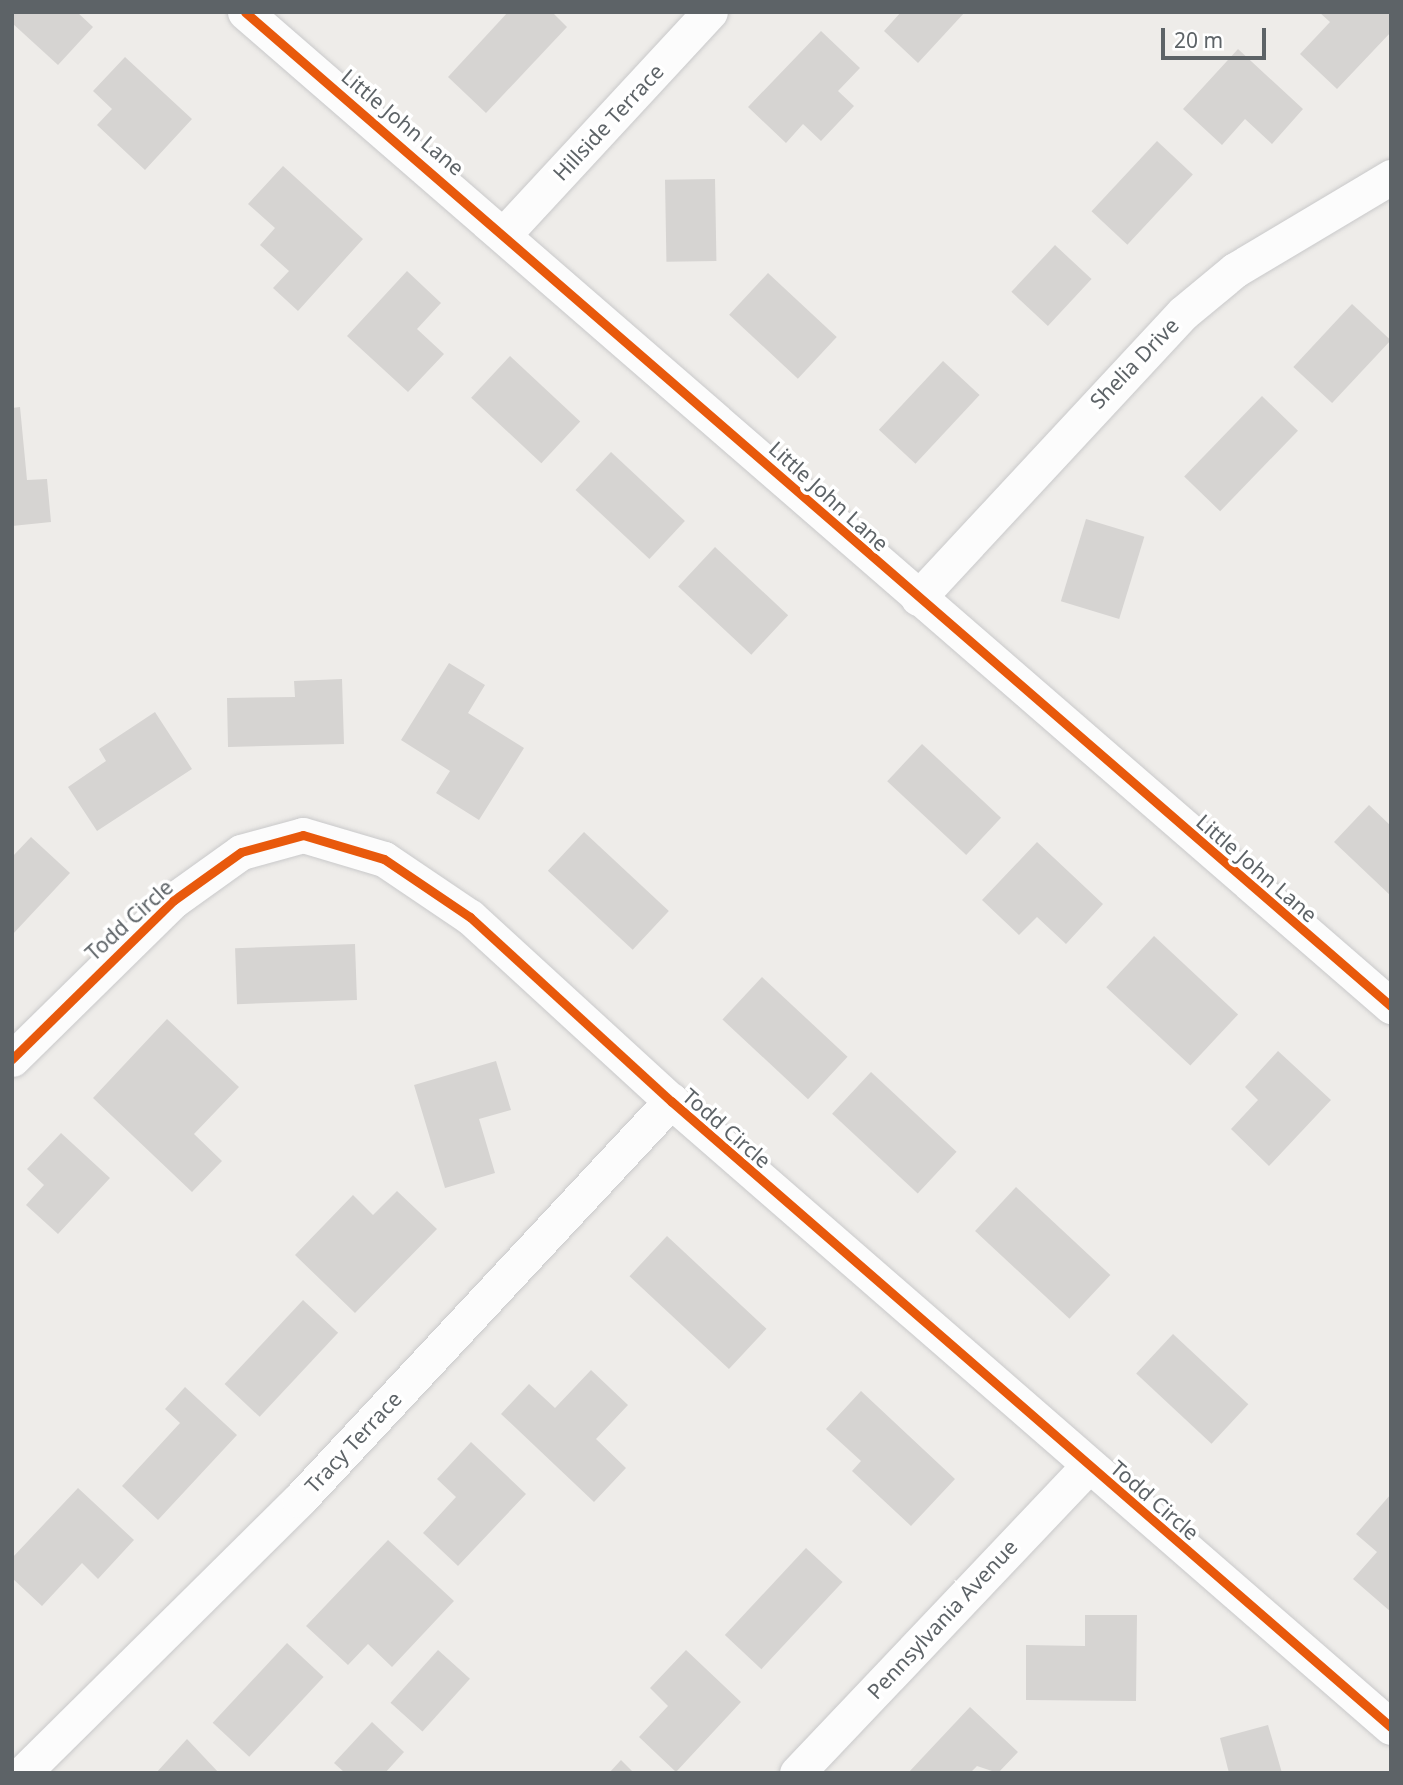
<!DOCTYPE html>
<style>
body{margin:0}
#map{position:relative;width:1403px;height:1785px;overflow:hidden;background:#eeece9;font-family:"Noto Sans",sans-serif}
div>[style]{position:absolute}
.building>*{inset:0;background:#d6d4d2;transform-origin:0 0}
.roads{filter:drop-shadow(0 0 2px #c9c9ca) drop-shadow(0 0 2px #c9c9ca)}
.street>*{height:35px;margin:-17.5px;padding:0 17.5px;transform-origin:17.5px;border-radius:17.5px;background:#fcfcfc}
.cycleway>*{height:9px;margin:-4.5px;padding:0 4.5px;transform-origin:4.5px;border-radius:4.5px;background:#e8590c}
span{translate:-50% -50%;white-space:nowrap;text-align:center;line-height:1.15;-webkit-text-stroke:7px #fff;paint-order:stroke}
.street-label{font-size:21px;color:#5d6367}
.frame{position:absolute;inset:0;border:14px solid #5d6367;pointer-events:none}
.scale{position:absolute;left:1161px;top:28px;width:105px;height:32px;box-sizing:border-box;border:4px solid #5d6367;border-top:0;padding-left:9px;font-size:21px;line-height:24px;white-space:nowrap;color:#5d6367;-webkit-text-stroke:5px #fff;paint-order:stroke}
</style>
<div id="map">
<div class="building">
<i style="clip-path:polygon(12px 12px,77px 12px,93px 27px,58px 65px,12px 23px)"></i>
<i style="clip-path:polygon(508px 12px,552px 12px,567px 27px,486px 113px,448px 77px)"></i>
<i style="clip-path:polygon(901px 12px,965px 12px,918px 63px,884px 31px)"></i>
<i style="clip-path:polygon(1319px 12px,1391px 12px,1391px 32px,1337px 89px,1300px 54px,1330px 22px)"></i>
<i style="clip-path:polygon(821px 31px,860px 68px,838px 91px,854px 106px,821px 141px,803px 124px,786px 143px,748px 107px)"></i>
<i style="clip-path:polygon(1238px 49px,1303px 109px,1272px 144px,1245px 119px,1222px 145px,1183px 109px)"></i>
<i style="clip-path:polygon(125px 57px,192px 119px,145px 170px,97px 125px,112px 109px,93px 91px)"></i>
<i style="left:1157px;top:141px;width:49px;height:96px;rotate:43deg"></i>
<i style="clip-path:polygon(283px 166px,363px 239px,298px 311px,273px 288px,289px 271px,260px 245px,275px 228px,248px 204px)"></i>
<i style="left:715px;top:179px;width:82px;height:50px;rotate:89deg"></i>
<i style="left:1055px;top:245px;width:50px;height:64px;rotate:43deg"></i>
<i style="clip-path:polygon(407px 271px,441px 303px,417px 329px,444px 354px,408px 392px,347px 336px)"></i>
<i style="left:768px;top:273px;width:94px;height:57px;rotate:43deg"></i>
<i style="left:1352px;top:304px;width:53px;height:86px;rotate:43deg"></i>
<i style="left:510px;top:356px;width:96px;height:57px;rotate:43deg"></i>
<i style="left:943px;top:361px;width:50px;height:94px;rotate:43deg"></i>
<i style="left:1262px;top:396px;width:50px;height:112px;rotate:44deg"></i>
<i style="clip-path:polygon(20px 407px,27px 480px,47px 479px,51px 522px,12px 526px,12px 408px)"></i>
<i style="left:611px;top:452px;width:101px;height:52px;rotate:43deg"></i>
<i style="left:1086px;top:519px;width:61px;height:86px;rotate:17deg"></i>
<i style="left:715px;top:547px;width:100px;height:54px;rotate:43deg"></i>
<i style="clip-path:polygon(449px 663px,485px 685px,468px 713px,524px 748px,479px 820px,436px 793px,450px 771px,401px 740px)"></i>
<i style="clip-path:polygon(342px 679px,344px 744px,228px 747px,227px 698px,295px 697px,294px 681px)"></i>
<i style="clip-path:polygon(155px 712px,192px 769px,97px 831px,68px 787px,106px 761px,99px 749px)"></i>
<i style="left:922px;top:744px;width:108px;height:51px;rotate:43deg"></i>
<i style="clip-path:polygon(1369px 805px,1391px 826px,1391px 896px,1334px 842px)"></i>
<i style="left:584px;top:832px;width:116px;height:53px;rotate:43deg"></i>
<i style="clip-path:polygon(31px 837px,70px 873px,12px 935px,12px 857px)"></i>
<i style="clip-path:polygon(1037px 842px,1103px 904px,1066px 944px,1037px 917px,1019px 935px,982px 900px)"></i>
<i style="left:1154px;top:936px;width:115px;height:70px;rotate:43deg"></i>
<i style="left:355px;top:944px;width:56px;height:120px;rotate:88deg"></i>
<i style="left:762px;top:977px;width:117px;height:58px;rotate:43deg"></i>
<i style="clip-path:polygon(167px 1019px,239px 1087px,194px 1134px,222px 1161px,192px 1192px,93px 1098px)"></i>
<i style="clip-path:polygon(1278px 1051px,1331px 1100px,1269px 1166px,1231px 1129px,1258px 1100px,1245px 1087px)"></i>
<i style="clip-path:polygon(496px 1061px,511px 1110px,479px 1119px,495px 1173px,445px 1188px,414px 1085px)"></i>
<i style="left:871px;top:1072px;width:117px;height:57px;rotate:43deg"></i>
<i style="clip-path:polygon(61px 1133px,110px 1178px,58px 1234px,26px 1205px,44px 1185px,27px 1169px)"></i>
<i style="left:1016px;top:1187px;width:129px;height:60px;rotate:43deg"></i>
<i style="clip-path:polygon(397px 1191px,437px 1229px,355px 1313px,295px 1255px,353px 1195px,373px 1215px)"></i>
<i style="left:667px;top:1236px;width:136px;height:55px;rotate:43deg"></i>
<i style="left:303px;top:1300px;width:48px;height:115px;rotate:43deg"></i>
<i style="left:1173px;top:1334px;width:103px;height:54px;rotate:43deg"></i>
<i style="clip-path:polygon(591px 1370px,628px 1405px,596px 1439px,626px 1468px,594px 1502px,501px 1414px,529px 1384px,555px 1408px)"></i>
<i style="clip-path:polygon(185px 1387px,237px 1435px,158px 1520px,122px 1486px,180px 1423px,165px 1409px)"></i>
<i style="clip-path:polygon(861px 1391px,955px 1479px,911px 1526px,852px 1471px,861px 1461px,826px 1429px)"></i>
<i style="clip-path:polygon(471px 1442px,526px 1494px,458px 1566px,423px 1533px,456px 1497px,437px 1479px)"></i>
<i style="clip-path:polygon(78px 1488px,134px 1540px,98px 1579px,82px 1563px,42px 1606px,12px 1578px,12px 1558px)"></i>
<i style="clip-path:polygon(1391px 1494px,1391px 1612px,1353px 1579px,1377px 1552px,1356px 1534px)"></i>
<i style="clip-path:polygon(388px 1540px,454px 1601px,392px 1667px,368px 1644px,348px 1665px,306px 1626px)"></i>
<i style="left:806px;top:1548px;width:50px;height:119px;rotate:43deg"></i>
<i style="clip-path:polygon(1085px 1615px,1137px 1615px,1136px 1701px,1026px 1700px,1026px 1645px,1085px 1646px)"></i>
<i style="left:287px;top:1643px;width:50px;height:109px;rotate:43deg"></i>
<i style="left:438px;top:1650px;width:43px;height:71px;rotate:42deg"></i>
<i style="clip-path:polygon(686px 1650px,741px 1702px,676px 1772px,639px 1737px,668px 1706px,650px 1688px)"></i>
<i style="clip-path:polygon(970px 1707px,1018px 1752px,998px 1773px,977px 1766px,970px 1773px,908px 1773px)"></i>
<i style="clip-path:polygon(372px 1722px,404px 1752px,385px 1773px,345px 1773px,334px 1763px)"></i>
<i style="clip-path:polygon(1268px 1725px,1282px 1773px,1229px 1773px,1220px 1738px)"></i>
<i style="clip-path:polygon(187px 1739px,219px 1773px,156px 1773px)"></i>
<i style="clip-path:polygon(621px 1760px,634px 1773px,609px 1773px)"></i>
</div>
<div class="roads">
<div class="street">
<i style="left:245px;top:12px;width:1517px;rotate:40.94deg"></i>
<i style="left:506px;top:232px;width:300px;rotate:-47.2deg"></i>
<i style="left:918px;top:598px;width:389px;rotate:-47.1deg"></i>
<i style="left:1183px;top:313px;width:67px;rotate:-39.6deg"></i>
<i style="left:1235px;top:270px;width:182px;rotate:-30.8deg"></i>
<i style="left:12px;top:1059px;width:227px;rotate:-44.5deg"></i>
<i style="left:174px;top:900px;width:82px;rotate:-35.6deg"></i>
<i style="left:241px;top:852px;width:64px;rotate:-15.3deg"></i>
<i style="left:303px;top:835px;width:84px;rotate:16.5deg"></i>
<i style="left:384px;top:859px;width:104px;rotate:34deg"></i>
<i style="left:470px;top:917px;width:273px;rotate:42.5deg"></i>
<i style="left:671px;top:1101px;width:954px;rotate:41.01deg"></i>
<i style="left:23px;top:1773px;width:388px;rotate:-44.7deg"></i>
<i style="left:299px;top:1500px;width:546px;rotate:-47.01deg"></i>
<i style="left:797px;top:1773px;width:423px;rotate:-46.5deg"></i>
</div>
</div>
<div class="cycleway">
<i style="left:245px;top:12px;width:1517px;rotate:40.94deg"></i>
<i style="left:12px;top:1059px;width:227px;rotate:-44.5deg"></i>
<i style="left:174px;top:900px;width:82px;rotate:-35.6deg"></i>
<i style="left:241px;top:852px;width:64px;rotate:-15.3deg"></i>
<i style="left:303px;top:835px;width:84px;rotate:16.5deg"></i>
<i style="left:384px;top:859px;width:104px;rotate:34deg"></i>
<i style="left:470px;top:917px;width:273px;rotate:42.5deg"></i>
<i style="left:671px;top:1101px;width:954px;rotate:41.01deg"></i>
</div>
<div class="street-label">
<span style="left:403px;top:122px;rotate:40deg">Little John Lane</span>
<span style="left:608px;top:122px;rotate:-47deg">Hillside Terrace</span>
<span style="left:1134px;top:363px;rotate:-46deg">Shelia Drive</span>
<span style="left:829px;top:496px;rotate:42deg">Little John Lane</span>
<span style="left:1257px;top:868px;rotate:41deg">Little John Lane</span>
<span style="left:129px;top:920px;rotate:-42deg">Todd Circle</span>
<span style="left:727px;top:1128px;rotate:41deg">Todd Circle</span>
<span style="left:353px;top:1442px;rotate:-47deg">Tracy Terrace</span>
<span style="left:1155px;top:1500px;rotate:41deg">Todd Circle</span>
<span style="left:942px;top:1619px;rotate:-47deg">Pennsylvania Avenue</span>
</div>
<div class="frame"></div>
<div class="scale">20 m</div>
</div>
